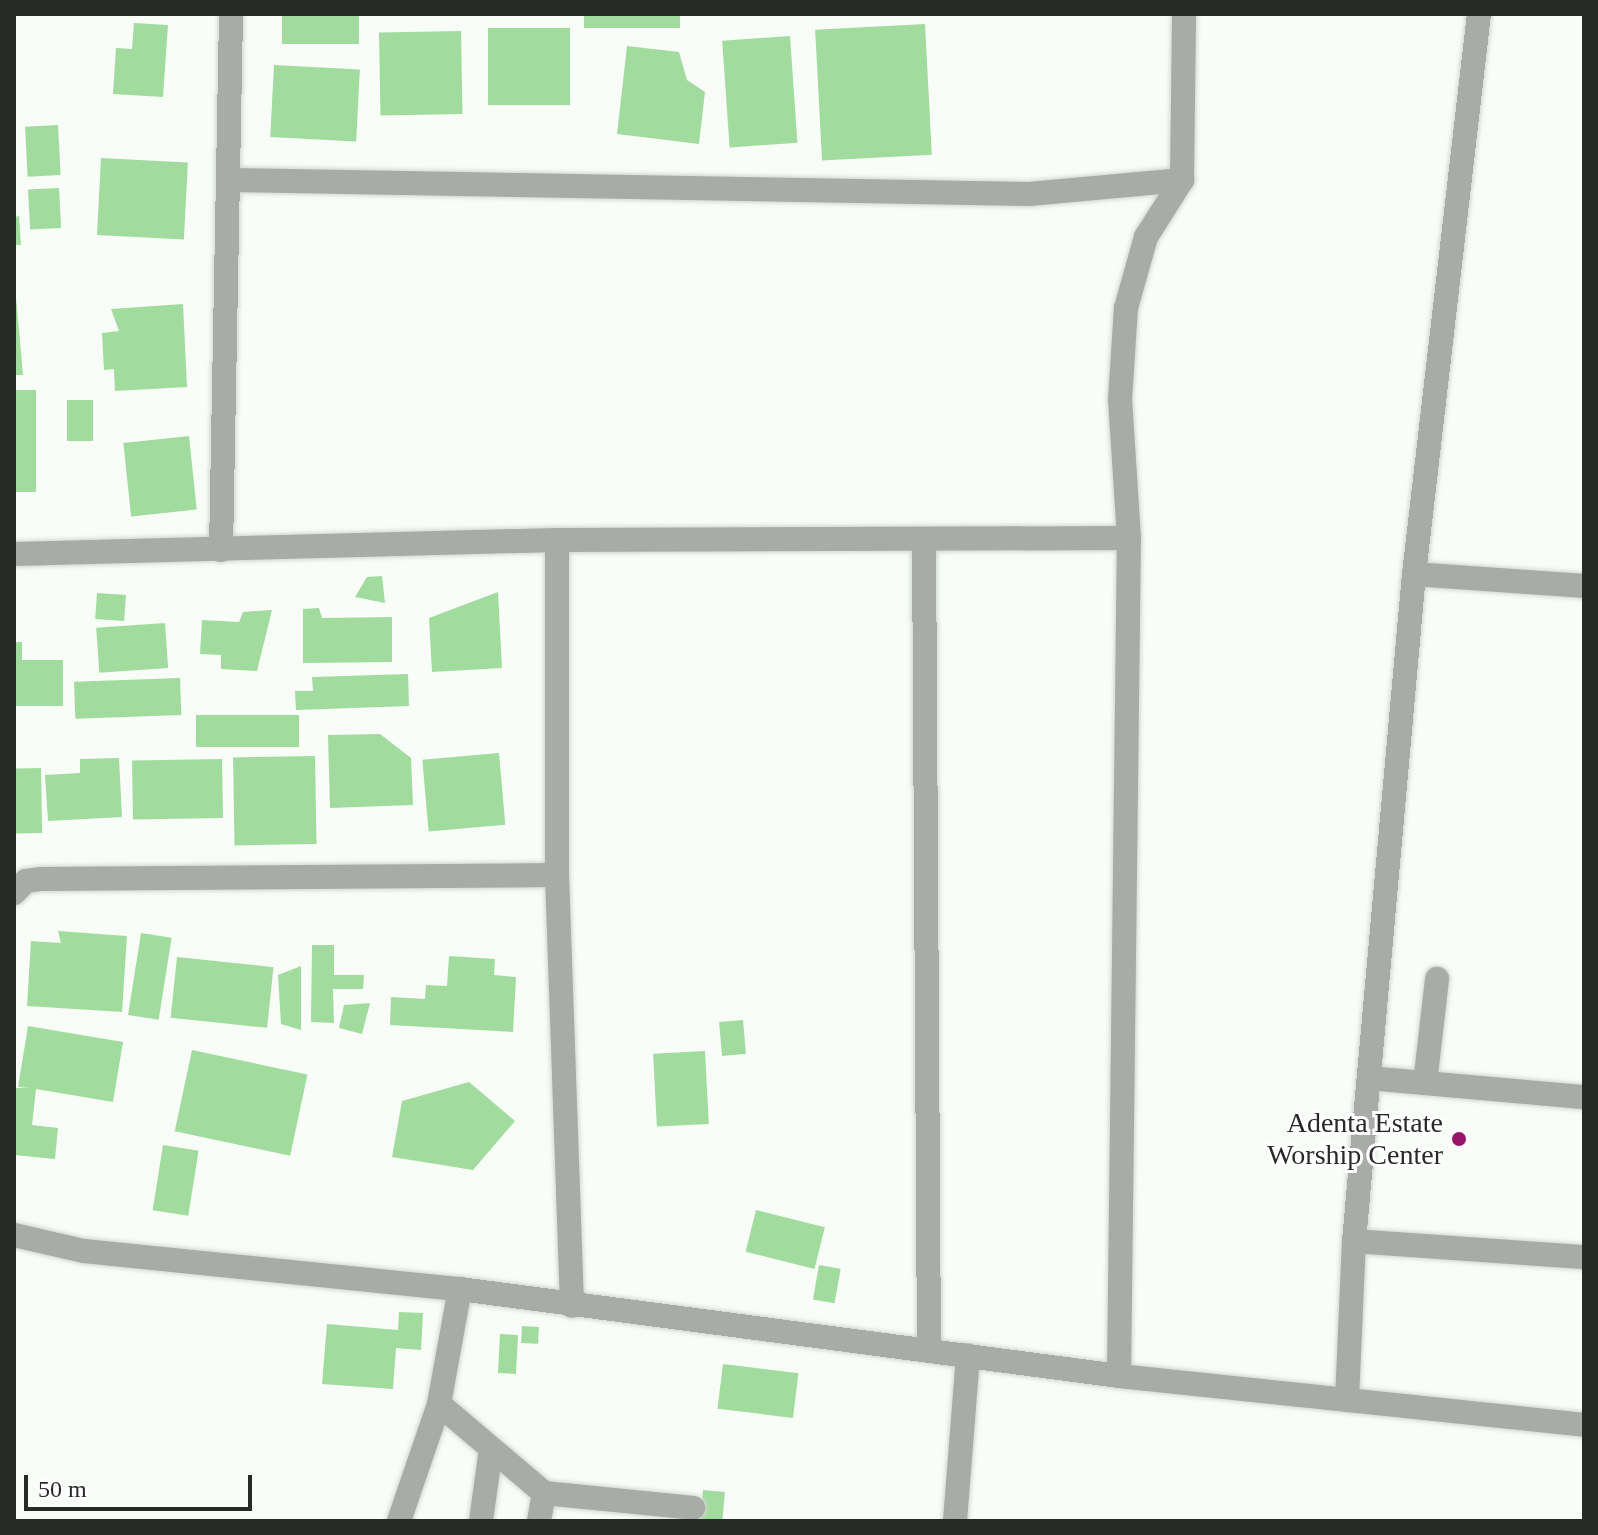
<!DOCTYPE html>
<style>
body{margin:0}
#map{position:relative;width:1598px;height:1535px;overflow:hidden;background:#f8fdf8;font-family:Georgia,serif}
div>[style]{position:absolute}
.building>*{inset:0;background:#a1dc9e;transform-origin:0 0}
.roads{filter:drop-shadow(0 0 2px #d3d7d3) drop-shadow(0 0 2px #d3d7d3)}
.minor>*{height:24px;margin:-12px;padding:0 12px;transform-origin:12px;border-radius:12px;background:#a9aba8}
.dots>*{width:22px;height:22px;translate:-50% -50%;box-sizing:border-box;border:4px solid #fff;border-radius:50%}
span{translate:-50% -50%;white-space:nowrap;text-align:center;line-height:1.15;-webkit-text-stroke:6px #fff;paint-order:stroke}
.poi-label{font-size:28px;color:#282a28}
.right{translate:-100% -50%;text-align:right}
.frame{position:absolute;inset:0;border:16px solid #282a28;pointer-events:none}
.scale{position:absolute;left:24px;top:1475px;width:228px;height:36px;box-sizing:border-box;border:4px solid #282a28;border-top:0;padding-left:10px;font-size:24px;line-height:28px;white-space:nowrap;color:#282a28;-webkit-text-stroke:6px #fff;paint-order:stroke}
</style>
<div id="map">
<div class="building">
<i style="left:282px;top:14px;width:77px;height:30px"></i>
<i style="left:584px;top:14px;width:96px;height:14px"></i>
<i style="clip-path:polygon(134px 23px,168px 25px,163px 97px,113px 94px,116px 48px,132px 49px)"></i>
<i style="left:925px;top:24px;width:131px;height:110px;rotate:87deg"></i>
<i style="left:570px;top:28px;width:77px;height:82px;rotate:90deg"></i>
<i style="left:461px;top:31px;width:83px;height:82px;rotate:89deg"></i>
<i style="left:790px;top:36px;width:107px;height:68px;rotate:86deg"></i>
<i style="clip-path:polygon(627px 46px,679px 52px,687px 80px,705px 92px,699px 144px,617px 134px)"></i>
<i style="left:274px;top:65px;width:86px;height:72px;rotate:3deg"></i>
<i style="left:58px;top:125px;width:50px;height:33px;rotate:87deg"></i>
<i style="left:101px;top:158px;width:87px;height:77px;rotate:3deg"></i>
<i style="left:59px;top:188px;width:40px;height:31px;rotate:87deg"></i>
<i style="clip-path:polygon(19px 216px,21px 245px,14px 245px,14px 217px)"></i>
<i style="clip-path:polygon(14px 275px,23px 375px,14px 375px)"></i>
<i style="clip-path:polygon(183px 304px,187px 387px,115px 391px,114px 369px,104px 370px,102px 333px,119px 331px,111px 309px)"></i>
<i style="left:14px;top:390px;width:22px;height:102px"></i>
<i style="left:93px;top:400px;width:41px;height:26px;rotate:90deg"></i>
<i style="left:189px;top:436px;width:74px;height:66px;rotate:84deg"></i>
<i style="clip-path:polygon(382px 576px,385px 603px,355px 597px,367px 577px)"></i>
<i style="clip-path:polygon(498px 592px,502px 668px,432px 672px,429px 618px)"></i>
<i style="left:97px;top:593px;width:29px;height:26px;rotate:4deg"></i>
<i style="clip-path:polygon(319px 608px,322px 618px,392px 617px,392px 662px,303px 663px,303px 609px)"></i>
<i style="clip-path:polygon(272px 610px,257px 671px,221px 669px,221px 655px,200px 654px,202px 620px,239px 622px,243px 612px)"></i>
<i style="left:165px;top:623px;width:45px;height:69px;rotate:86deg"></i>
<i style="clip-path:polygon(14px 642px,22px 642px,22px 660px,63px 660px,63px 706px,14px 706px)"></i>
<i style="clip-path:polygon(408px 674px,409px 706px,296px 710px,295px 691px,313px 691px,312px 677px)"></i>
<i style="left:180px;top:678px;width:37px;height:106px;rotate:88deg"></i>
<i style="left:299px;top:715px;width:32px;height:103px;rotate:90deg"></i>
<i style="clip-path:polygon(380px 734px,411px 758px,413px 805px,330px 808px,328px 735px)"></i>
<i style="left:499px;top:753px;width:72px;height:77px;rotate:85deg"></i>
<i style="left:315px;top:756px;width:88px;height:82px;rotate:89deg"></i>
<i style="clip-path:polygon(119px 758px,122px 817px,48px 821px,45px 775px,80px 773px,80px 759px)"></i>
<i style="left:222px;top:759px;width:59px;height:90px;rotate:89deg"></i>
<i style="left:41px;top:768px;width:65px;height:27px;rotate:89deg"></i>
<i style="clip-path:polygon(58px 931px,127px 936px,122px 1012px,27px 1006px,31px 941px,61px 943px)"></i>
<i style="left:141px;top:933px;width:31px;height:83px;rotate:9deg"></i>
<i style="clip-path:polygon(312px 945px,334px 945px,334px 975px,364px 975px,363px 989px,333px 989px,334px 1023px,311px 1022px)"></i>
<i style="clip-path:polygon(449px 956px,495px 959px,494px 975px,516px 977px,513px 1032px,390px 1025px,391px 997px,425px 999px,426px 985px,447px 986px)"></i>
<i style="left:177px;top:957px;width:97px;height:61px;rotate:6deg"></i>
<i style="clip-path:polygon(301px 966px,301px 1030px,281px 1024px,278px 975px)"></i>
<i style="clip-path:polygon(370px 1003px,362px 1034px,339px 1028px,344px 1005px)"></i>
<i style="left:743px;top:1020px;width:34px;height:24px;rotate:85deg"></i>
<i style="clip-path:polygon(28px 1026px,123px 1042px,113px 1102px,36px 1089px,32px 1125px,58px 1128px,55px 1159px,14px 1155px,14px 1088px,29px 1088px,18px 1087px)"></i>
<i style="left:192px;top:1050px;width:118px;height:83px;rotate:12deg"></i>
<i style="left:705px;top:1051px;width:73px;height:52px;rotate:87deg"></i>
<i style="clip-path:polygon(469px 1082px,515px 1121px,473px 1170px,392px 1157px,402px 1101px)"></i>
<i style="left:163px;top:1145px;width:36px;height:66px;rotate:9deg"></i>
<i style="left:756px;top:1210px;width:71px;height:43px;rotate:14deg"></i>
<i style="left:819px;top:1265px;width:22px;height:35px;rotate:10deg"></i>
<i style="clip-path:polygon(399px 1312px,423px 1313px,421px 1350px,396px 1348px,393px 1389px,322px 1384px,327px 1324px,398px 1330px)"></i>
<i style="left:522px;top:1326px;width:17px;height:17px;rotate:3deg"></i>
<i style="left:500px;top:1334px;width:18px;height:39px;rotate:3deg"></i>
<i style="left:723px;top:1364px;width:76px;height:45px;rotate:7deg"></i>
<i style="left:703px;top:1490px;width:22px;height:31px;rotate:5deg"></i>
</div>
<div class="roads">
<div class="minor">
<i style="left:232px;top:180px;width:797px;rotate:1.01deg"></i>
<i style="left:1029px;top:194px;width:154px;rotate:-5.2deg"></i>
<i style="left:1182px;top:180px;width:166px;rotate:-89.3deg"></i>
<i style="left:924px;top:539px;width:810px;rotate:89.65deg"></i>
<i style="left:557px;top:540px;width:335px;rotate:90deg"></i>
<i style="left:557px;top:875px;width:431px;rotate:88deg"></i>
<i style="left:221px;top:550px;width:536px;rotate:-88.93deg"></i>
<i style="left:14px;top:554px;width:543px;rotate:-1.48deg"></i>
<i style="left:557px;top:540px;width:572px;rotate:-0.2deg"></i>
<i style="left:1414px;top:574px;width:170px;rotate:4deg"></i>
<i style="left:14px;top:893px;width:17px;rotate:-45deg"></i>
<i style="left:26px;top:881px;width:14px;rotate:-8deg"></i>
<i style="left:40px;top:879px;width:517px;rotate:-0.44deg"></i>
<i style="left:1369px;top:1078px;width:216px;rotate:5.1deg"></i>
<i style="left:1425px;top:1083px;width:105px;rotate:-83.4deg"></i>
<i style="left:14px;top:1235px;width:72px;rotate:12.9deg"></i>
<i style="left:84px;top:1251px;width:378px;rotate:5.8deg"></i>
<i style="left:460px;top:1289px;width:665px;rotate:7.52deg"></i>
<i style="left:1119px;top:1376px;width:468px;rotate:6deg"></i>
<i style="left:1354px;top:1241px;width:231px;rotate:4deg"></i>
<i style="left:1119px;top:1376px;width:838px;rotate:-89.32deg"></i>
<i style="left:1129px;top:538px;width:138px;rotate:-93.7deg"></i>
<i style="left:1120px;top:400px;width:92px;rotate:-86.3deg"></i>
<i style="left:1126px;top:308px;width:74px;rotate:-74.3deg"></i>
<i style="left:1146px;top:237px;width:67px;rotate:-57.7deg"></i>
<i style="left:1347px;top:1400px;width:159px;rotate:-87.5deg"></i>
<i style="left:1354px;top:1241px;width:670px;rotate:-84.86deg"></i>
<i style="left:1414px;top:574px;width:564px;rotate:-83.38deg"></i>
<i style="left:439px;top:1404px;width:138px;rotate:40.3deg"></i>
<i style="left:544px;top:1493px;width:150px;rotate:5.7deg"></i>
<i style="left:399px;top:1521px;width:124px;rotate:-71.1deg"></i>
<i style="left:439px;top:1404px;width:117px;rotate:-79.7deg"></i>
<i style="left:481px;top:1521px;width:73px;rotate:-82.1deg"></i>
<i style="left:539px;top:1521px;width:28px;rotate:-80deg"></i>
<i style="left:955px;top:1521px;width:166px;rotate:-85.5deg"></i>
</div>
</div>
<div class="dots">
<i style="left:1459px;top:1139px;background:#97146a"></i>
</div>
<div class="poi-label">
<span class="right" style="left:1443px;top:1139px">Adenta Estate<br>Worship Center</span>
</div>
<div class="frame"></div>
<div class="scale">50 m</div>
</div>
